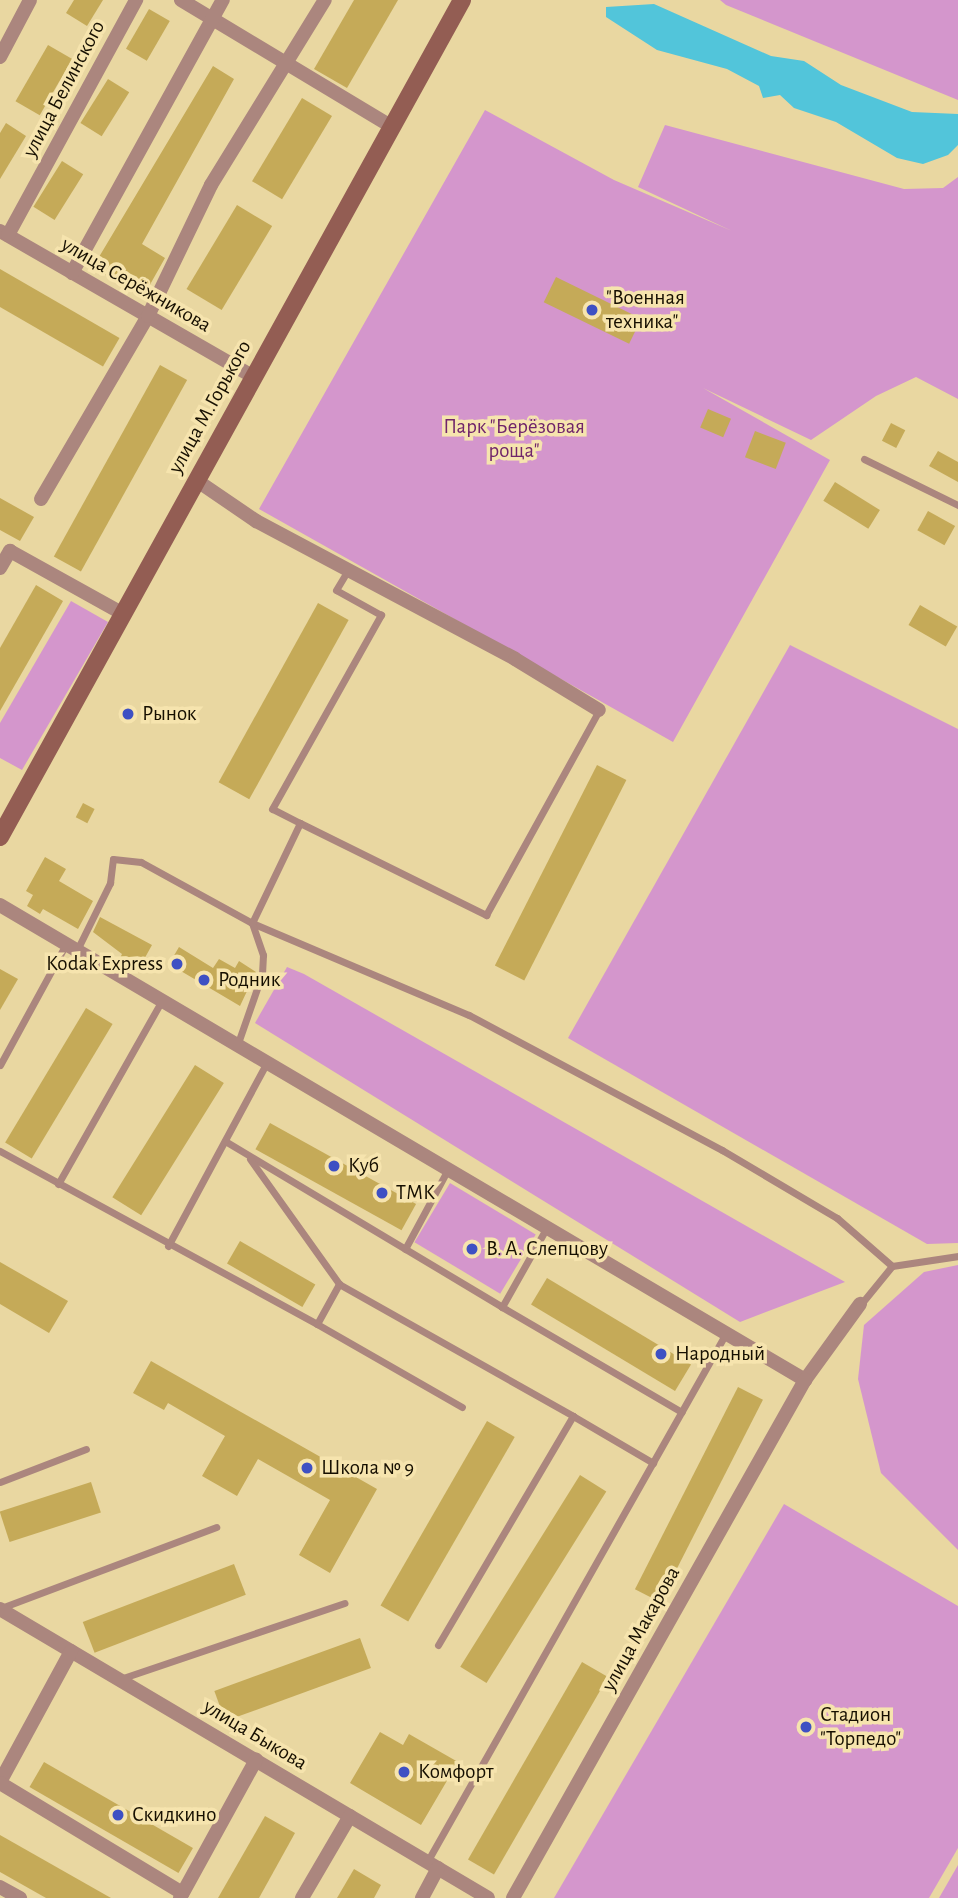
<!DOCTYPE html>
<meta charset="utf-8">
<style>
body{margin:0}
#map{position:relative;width:958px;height:1898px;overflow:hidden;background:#e9d7a1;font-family:"Alegreya Sans",sans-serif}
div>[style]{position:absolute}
.green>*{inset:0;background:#d496cc;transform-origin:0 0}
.water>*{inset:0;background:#52c5da}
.building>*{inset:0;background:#c5aa58;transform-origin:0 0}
.lane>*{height:7px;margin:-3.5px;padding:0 3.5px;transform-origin:3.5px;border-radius:3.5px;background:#ab867e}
.street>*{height:14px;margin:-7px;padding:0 7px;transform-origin:7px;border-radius:7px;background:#ab867e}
.secondary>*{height:18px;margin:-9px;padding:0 9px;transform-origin:9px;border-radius:9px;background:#935d53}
.dots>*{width:19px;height:19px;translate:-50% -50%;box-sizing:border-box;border:4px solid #f6e4ae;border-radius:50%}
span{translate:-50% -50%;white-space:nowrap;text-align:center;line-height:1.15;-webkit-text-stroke:7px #f6e4ae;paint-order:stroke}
.street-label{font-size:21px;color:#160f00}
.poi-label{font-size:21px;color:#160f00}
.left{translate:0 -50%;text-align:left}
.right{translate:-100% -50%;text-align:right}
.park-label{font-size:21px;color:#70256a}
</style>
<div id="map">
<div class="green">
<i style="clip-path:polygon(720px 0,958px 0,958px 100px,726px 5px)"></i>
<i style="clip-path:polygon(485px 110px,614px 180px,732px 231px,638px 187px,665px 125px,904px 189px,943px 188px,958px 177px,958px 399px,916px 377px,876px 396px,811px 440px,703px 388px,830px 460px,673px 742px,259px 509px)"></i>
<i style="clip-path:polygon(71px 601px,108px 622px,22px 770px,0 758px,0 723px)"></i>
<i style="clip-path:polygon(790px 645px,958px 729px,958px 1243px,927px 1244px,568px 1038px)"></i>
<i style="clip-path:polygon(287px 967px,304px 974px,845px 1282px,740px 1322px,255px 1023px)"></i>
<i style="left:450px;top:1183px;width:100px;height:69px;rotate:31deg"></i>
<i style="clip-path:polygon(958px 1265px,958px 1550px,881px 1473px,858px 1379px,864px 1325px,924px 1272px)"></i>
<i style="clip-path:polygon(784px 1504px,958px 1606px,958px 1848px,929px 1898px,554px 1898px)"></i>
<i style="clip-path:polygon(958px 1865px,958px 1898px,939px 1898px)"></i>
</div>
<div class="water">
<i style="clip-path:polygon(654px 4px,771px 56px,804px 61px,841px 85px,912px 112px,958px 114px,958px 145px,948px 155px,923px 164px,897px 158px,836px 122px,794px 108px,780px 95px,763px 98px,759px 86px,727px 69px,657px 50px,606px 17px,606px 7px)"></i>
</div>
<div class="building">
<i style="clip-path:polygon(74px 0,103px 0,87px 26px,66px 13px)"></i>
<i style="clip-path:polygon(354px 0,398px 0,347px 88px,314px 69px)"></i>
<i style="left:149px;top:9px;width:24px;height:46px;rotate:30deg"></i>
<i style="left:48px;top:45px;width:28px;height:65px;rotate:30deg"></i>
<i style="clip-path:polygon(213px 66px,234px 79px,142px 244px,165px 258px,143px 297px,93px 267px)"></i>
<i style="left:108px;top:79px;width:25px;height:52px;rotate:32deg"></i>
<i style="left:302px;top:98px;width:35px;height:97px;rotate:31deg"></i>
<i style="clip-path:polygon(6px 123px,26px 136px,0 179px,0 133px)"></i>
<i style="left:62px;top:161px;width:25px;height:54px;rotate:32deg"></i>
<i style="left:237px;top:205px;width:41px;height:98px;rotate:31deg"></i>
<i style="left:0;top:269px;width:138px;height:33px;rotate:30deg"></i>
<i style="left:556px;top:277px;width:95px;height:28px;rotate:26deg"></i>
<i style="left:160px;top:365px;width:31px;height:219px;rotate:29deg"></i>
<i style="left:708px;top:409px;width:25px;height:20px;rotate:23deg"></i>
<i style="left:891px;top:423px;width:16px;height:20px;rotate:27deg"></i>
<i style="left:755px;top:431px;width:33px;height:28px;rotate:21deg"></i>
<i style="clip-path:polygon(938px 451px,958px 462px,958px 482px,929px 466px)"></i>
<i style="left:835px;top:482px;width:53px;height:22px;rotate:32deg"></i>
<i style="clip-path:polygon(0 498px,34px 517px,20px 541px,0 530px)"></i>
<i style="left:928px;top:511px;width:31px;height:22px;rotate:29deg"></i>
<i style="clip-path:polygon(36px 585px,63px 601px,0 711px,0 648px)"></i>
<i style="left:318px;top:603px;width:35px;height:205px;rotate:29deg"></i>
<i style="left:920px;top:605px;width:43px;height:23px;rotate:30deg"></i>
<i style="left:597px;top:765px;width:33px;height:225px;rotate:27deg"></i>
<i style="left:83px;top:803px;width:13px;height:16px;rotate:27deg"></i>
<i style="clip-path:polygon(45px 857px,66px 869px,59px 881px,93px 901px,78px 929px,43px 909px,40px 914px,27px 906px,33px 895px,26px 891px)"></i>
<i style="clip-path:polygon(100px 917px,152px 945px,137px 972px,118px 962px,122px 954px,93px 932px)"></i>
<i style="clip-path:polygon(179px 947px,213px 968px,219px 959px,235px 968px,239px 961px,256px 972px,240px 1006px,169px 964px)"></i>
<i style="clip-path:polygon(0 969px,18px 979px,0 1010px)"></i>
<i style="left:86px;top:1008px;width:31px;height:157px;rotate:31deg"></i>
<i style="left:195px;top:1065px;width:34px;height:156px;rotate:32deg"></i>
<i style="left:270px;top:1123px;width:167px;height:30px;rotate:29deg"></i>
<i style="left:240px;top:1241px;width:87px;height:26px;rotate:30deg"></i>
<i style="clip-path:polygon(0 1262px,68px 1301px,49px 1333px,0 1304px)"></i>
<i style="left:547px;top:1278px;width:168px;height:31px;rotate:31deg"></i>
<i style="clip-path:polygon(151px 1361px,377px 1489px,330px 1573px,299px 1555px,330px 1500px,258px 1459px,237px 1496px,202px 1476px,225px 1436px,168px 1403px,164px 1410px,133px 1393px)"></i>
<i style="left:738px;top:1387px;width:28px;height:227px;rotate:27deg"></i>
<i style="left:487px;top:1421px;width:32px;height:213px;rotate:30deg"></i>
<i style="left:580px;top:1475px;width:31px;height:226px;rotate:32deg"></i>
<i style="left:91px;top:1482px;width:32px;height:96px;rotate:72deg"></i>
<i style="left:234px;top:1564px;width:33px;height:162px;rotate:69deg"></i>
<i style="left:360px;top:1638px;width:32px;height:155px;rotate:70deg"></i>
<i style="left:582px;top:1662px;width:30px;height:228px;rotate:30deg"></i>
<i style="clip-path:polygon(380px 1732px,403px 1745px,409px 1734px,458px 1762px,421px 1825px,350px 1783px)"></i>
<i style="left:44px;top:1762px;width:172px;height:29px;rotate:30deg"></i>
<i style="clip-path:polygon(265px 1816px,295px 1833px,259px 1898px,218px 1898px)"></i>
<i style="clip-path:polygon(0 1835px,111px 1898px,46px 1898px,0 1872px)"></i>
<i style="clip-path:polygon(354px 1869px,381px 1885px,374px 1898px,337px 1898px)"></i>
</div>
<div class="lane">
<i style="left:864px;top:459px;width:105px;rotate:26.1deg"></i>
<i style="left:300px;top:823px;width:31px;rotate:-153deg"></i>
<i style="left:272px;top:809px;width:223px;rotate:-60.7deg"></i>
<i style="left:381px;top:615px;width:51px;rotate:-150.9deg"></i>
<i style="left:336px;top:590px;width:21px;rotate:-59deg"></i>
<i style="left:77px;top:950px;width:75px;rotate:-63.8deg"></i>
<i style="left:110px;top:883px;width:24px;rotate:-83deg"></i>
<i style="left:113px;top:859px;width:28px;rotate:6deg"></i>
<i style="left:141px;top:862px;width:127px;rotate:28.8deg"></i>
<i style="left:252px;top:923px;width:236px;rotate:23deg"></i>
<i style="left:469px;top:1015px;width:287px;rotate:28.1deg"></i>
<i style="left:722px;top:1150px;width:134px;rotate:30.6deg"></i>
<i style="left:837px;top:1218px;width:73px;rotate:41.1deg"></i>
<i style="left:238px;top:1043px;width:73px;rotate:-70.8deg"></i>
<i style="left:262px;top:974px;width:19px;rotate:-87deg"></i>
<i style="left:263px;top:955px;width:34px;rotate:-109deg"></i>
<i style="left:252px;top:923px;width:111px;rotate:-64.4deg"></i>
<i style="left:300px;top:823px;width:208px;rotate:26.3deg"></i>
<i style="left:486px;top:915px;width:234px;rotate:-61.1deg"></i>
<i style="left:0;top:1065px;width:138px;rotate:-61.4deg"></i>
<i style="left:225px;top:1141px;width:323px;rotate:30.9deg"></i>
<i style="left:0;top:1151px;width:361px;rotate:28.6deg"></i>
<i style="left:317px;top:1324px;width:46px;rotate:-61.2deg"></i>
<i style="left:339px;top:1284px;width:269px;rotate:29.4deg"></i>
<i style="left:250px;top:1159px;width:153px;rotate:54.5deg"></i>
<i style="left:58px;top:1184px;width:211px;rotate:-60.5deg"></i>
<i style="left:547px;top:1227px;width:92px;rotate:119.4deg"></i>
<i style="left:502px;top:1307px;width:208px;rotate:30.3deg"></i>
<i style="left:168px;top:1246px;width:209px;rotate:-61.7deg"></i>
<i style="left:405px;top:1249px;width:91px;rotate:-61.7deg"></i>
<i style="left:861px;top:1304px;width:49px;rotate:-50.8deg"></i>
<i style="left:892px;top:1266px;width:67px;rotate:-8.6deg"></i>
<i style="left:317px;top:1324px;width:167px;rotate:29.8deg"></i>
<i style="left:0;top:1482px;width:92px;rotate:-21deg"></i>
<i style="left:1px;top:1608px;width:230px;rotate:-20.6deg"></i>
<i style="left:438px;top:1645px;width:266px;rotate:-59.5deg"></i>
<i style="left:573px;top:1416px;width:93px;rotate:30.4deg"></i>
<i style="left:120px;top:1679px;width:237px;rotate:-18.7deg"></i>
<i style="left:427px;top:1862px;width:608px;rotate:-60.52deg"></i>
</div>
<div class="street">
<i style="left:181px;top:0;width:245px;rotate:31deg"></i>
<i style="left:0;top:57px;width:64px;rotate:-62.2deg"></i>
<i style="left:0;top:231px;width:291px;rotate:29.9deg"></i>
<i style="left:8px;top:235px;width:268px;rotate:-61.4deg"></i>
<i style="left:72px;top:273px;width:312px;rotate:-61.1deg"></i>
<i style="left:196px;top:480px;width:73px;rotate:34.3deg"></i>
<i style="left:256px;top:521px;width:293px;rotate:28deg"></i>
<i style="left:515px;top:659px;width:98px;rotate:31.3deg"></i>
<i style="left:41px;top:499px;width:212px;rotate:-59.7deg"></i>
<i style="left:148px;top:316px;width:145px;rotate:-64.3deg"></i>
<i style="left:211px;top:185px;width:217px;rotate:-58.4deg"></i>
<i style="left:0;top:568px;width:20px;rotate:-60deg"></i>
<i style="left:10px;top:551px;width:129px;rotate:29.1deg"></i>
<i style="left:0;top:905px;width:935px;rotate:30.54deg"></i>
<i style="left:805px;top:1380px;width:94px;rotate:-54.1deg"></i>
<i style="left:0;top:1609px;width:567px;rotate:30.63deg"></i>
<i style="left:0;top:1782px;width:149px;rotate:-61.5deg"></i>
<i style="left:0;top:1783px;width:213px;rotate:31.1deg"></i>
<i style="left:0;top:1887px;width:23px;rotate:29deg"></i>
<i style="left:180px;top:1898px;width:158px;rotate:-61.2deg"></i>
<i style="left:302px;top:1898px;width:95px;rotate:-59.7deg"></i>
<i style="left:422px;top:1898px;width:34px;rotate:-62deg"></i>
<i style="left:513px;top:1898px;width:595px;rotate:-60.59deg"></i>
</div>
<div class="secondary">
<i style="left:0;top:837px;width:956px;rotate:-61.1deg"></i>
</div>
<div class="dots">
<i style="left:592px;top:310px;background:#3e50c3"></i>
<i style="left:128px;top:714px;background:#3e50c3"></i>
<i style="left:177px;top:964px;background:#3e50c3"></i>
<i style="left:204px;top:980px;background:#3e50c3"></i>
<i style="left:334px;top:1166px;background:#3e50c3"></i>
<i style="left:382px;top:1193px;background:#3e50c3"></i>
<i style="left:472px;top:1249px;background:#3e50c3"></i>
<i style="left:661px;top:1354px;background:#3e50c3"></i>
<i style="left:307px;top:1468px;background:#3e50c3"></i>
<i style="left:806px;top:1727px;background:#3e50c3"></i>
<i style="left:404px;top:1772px;background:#3e50c3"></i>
<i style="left:118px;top:1815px;background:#3e50c3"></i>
</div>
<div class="street-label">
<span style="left:64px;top:89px;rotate:-62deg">улица Белинского</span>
<span style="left:136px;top:285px;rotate:30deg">улица Серёжникова</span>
<span style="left:210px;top:407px;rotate:-61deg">улица М.Горького</span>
<span style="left:641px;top:1629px;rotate:-61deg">улица Макарова</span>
<span style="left:255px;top:1735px;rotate:31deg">улица Быкова</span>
</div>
<div class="poi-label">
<span class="left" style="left:606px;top:310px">"Военная<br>техника"</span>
<span class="left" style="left:142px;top:714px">Рынок</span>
<span class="right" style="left:163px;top:964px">Kodak Express</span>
<span class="left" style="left:218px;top:980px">Родник</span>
<span class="left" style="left:348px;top:1166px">Куб</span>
<span class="left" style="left:396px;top:1193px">ТМК</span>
<span class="left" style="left:486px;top:1249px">В. А. Слепцову</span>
<span class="left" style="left:675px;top:1354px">Народный</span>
<span class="left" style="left:321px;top:1468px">Школа № 9</span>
<span class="left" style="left:820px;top:1727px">Стадион<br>"Торпедо"</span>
<span class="left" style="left:418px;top:1772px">Комфорт</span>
<span class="left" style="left:132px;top:1815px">Скидкино</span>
</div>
<div class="park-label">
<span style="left:514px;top:439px">Парк "Берёзовая<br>роща"</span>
</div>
</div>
